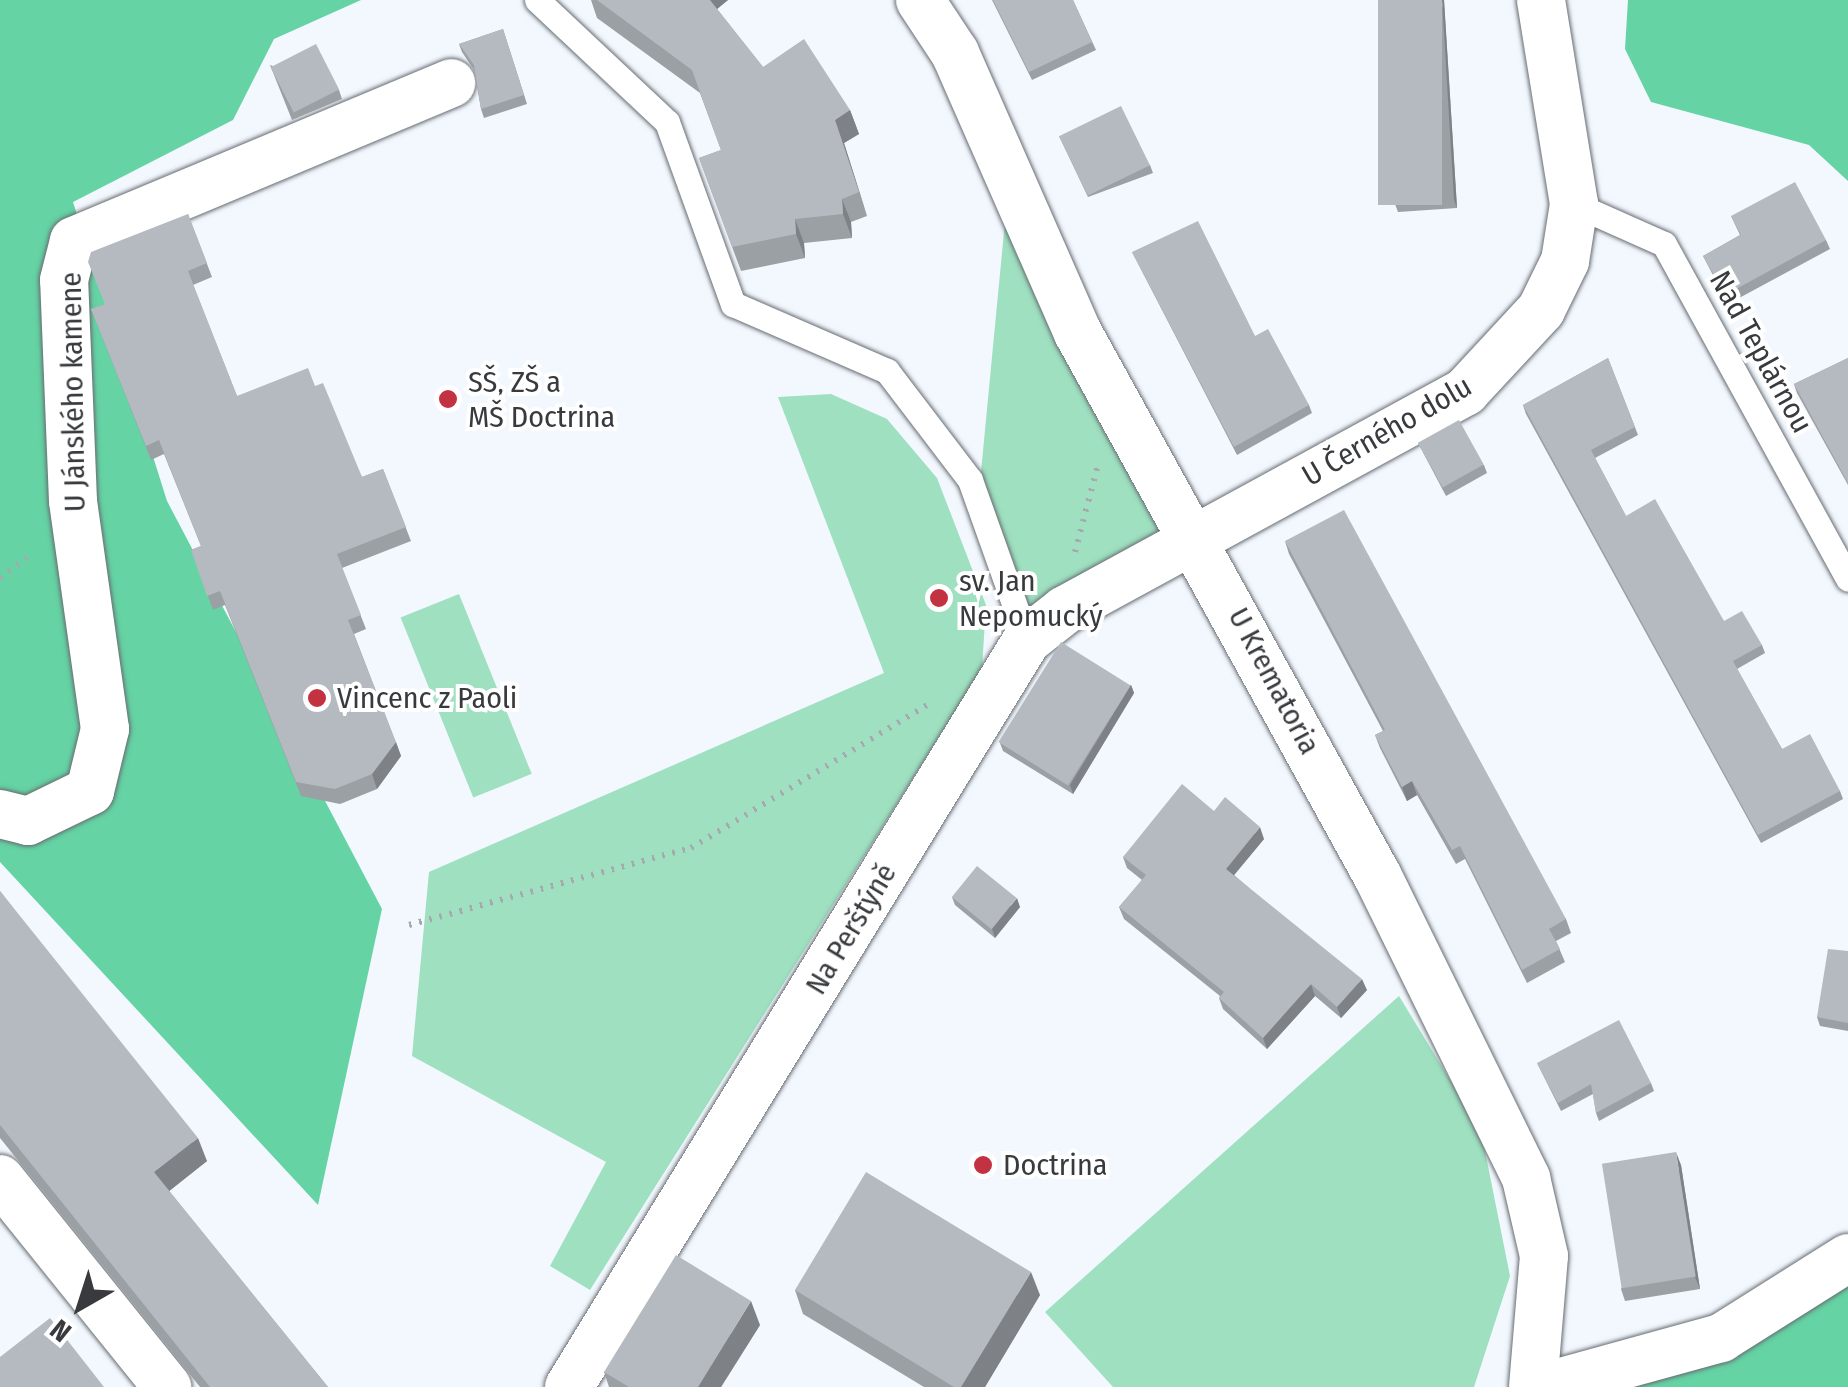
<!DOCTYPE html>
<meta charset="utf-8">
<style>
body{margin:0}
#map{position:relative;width:1848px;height:1387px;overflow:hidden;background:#f2f8fe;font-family:"Fira Sans Condensed",sans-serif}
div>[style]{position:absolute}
.green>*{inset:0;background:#9ee0c0;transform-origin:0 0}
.forest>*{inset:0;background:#65d3a4}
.path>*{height:6px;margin-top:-3px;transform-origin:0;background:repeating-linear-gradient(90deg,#a6aaaf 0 2.5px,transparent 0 10.5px)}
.roads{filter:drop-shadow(0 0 2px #676c72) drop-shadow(0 0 2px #676c72)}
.service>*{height:25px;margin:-12.5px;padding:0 12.5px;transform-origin:12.5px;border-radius:12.5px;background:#fff}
.minor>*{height:48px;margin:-24px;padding:0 24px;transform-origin:24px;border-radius:24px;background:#fff}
.wall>*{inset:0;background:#9ba0a5}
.shaded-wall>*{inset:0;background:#7e8286}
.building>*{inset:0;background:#b4bac0;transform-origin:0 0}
.dots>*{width:28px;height:28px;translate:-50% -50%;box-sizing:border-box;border:5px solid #fff;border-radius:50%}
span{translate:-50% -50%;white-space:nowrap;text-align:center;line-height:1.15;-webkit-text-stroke:8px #fff;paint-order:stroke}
.street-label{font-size:30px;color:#383a3d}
.poi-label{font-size:30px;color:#383a3d}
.left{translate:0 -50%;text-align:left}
.north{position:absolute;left:30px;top:1257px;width:100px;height:100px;-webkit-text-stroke:8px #fff;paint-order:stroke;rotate:219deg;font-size:28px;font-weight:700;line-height:40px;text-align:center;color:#383a3d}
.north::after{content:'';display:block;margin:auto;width:35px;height:45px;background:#383a3d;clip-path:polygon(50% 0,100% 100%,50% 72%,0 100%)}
</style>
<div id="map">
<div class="green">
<i style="clip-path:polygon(1006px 211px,1169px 527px,1028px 610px,981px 472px)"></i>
<i style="clip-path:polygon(831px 394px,887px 419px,937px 478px,986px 605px,982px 669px,590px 1290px,550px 1266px,606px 1162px,412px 1056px,429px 872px,884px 673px,778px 397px)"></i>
<i style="left:459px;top:594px;width:194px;height:63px;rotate:68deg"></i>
<i style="clip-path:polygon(1399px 996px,1481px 1131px,1510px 1276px,1474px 1387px,1113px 1387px,1045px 1312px)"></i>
</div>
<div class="forest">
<i style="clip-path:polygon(0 0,361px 0,274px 39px,233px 120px,73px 202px,167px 501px,382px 909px,318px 1205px,0 862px)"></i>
<i style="clip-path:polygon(1628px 0,1848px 0,1848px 181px,1809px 145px,1651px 102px,1625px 49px)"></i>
<i style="clip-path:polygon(1848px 1259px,1848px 1387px,1634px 1387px,1736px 1343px)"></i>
</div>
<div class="path">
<i style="left:1075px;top:552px;width:87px;rotate:-75.3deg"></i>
<i style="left:0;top:578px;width:41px;rotate:-37.1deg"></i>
<i style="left:409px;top:925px;width:292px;rotate:-15.3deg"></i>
<i style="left:691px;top:848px;width:278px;rotate:-31.2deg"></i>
</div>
<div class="roads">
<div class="service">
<i style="left:537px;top:0;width:178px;rotate:43.2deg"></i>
<i style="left:667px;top:122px;width:194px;rotate:70.1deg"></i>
<i style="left:733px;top:304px;width:168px;rotate:23.5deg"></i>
<i style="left:887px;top:371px;width:137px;rotate:52.7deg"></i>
<i style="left:970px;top:480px;width:170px;rotate:70.4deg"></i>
<i style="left:1574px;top:204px;width:98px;rotate:24deg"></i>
<i style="left:1664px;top:244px;width:382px;rotate:61.2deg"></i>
</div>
<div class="minor">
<i style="left:920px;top:0;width:64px;rotate:56.6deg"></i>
<i style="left:955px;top:53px;width:306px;rotate:66.3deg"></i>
<i style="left:1078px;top:333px;width:619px;rotate:61.12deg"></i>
<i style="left:1377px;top:875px;width:338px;rotate:63.8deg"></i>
<i style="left:1526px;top:1178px;width:80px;rotate:77deg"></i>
<i style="left:1544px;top:1256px;width:131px;rotate:94.8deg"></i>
<i style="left:0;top:814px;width:29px;rotate:14deg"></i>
<i style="left:28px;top:821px;width:69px;rotate:-25.8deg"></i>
<i style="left:90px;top:791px;width:64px;rotate:-76.4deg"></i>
<i style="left:105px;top:729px;width:230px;rotate:-98deg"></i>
<i style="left:73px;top:501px;width:221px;rotate:-92.3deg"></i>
<i style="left:64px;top:280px;width:40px;rotate:-75.6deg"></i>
<i style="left:74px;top:241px;width:409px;rotate:-22.7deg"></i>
<i style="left:0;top:1179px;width:267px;rotate:51.2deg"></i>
<i style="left:569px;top:1387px;width:876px;rotate:-58.49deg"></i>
<i style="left:1027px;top:640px;width:48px;rotate:-38.3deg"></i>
<i style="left:1065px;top:610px;width:456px;rotate:-28.6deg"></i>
<i style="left:1465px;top:392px;width:112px;rotate:-47.2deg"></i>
<i style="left:1541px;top:310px;width:55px;rotate:-63.9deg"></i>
<i style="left:1565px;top:261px;width:58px;rotate:-81deg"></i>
<i style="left:1574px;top:204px;width:207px;rotate:-99.2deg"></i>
<i style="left:1543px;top:1387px;width:185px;rotate:-15.4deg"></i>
<i style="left:1721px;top:1338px;width:150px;rotate:-32.2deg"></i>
</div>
</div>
<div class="wall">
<i style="clip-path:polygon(591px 0,728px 0,717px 9px,763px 67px,850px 110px,859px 134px,844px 143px,867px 216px,851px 222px,852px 238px,804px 243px,805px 258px,741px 271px,699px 158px,721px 150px,700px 93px,597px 18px)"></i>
<i style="clip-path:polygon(992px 0,1073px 0,1096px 50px,1032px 80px)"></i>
<i style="clip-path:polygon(1444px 0,1457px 208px,1398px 212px,1395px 204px)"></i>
<i style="clip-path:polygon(503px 29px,527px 104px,484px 118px,481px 109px,474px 70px,462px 52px,459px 44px)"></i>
<i style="clip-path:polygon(270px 65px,339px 90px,342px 99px,292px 120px)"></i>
<i style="clip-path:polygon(1059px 136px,1150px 165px,1153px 173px,1088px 197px)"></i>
<i style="clip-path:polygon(188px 214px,212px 277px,193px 285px,237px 396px,315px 386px,362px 477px,383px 469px,411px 541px,342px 568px,366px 629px,354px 634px,401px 756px,377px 789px,340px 804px,301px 796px,225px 605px,213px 610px,191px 550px,201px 546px,164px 454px,151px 460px,91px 309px,105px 304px)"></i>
<i style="clip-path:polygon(1731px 216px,1826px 240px,1830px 249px,1728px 304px,1703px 256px,1740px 235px)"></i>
<i style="clip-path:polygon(1132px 252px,1255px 336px,1309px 405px,1312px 413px,1237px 455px)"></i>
<i style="clip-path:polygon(1608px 358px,1638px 435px,1595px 458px,1626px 516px,1724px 621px,1762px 645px,1765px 653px,1737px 669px,1782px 749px,1840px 791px,1843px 799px,1761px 843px,1526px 414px,1523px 405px)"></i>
<i style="clip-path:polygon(1848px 358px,1848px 485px,1797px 393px,1794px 384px)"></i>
<i style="clip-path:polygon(1418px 443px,1484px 465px,1487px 473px,1446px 496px)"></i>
<i style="clip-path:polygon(1285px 541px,1566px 919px,1571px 933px,1556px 941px,1565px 962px,1527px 983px,1465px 859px,1456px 864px,1417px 795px,1407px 801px,1380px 748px,1375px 735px,1383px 731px,1289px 554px)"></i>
<i style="clip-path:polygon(1131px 685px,1134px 693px,1073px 794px,1003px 751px,1000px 743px)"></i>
<i style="clip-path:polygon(1214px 811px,1264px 839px,1234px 875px,1367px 990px,1341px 1018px,1315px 996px,1267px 1049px,1223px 1009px,1219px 998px,1220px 996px,1124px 919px,1119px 907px,1142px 880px,1127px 868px,1123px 857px)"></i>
<i style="clip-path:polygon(0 891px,207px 1161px,169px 1191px,328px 1387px,200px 1387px,0 1138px)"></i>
<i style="clip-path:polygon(952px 897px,1020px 907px,995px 938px,955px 905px)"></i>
<i style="clip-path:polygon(1848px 951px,1848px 1031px,1820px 1026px,1817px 1017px)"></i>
<i style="clip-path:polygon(1537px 1063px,1651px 1083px,1654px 1091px,1599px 1121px,1596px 1113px,1593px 1094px,1561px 1111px)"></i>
<i style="clip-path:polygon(1681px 1165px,1700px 1289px,1625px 1301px,1621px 1289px)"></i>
<i style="clip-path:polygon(795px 1290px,1040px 1295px,985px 1387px,924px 1387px,803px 1314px)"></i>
<i style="clip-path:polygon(760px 1325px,721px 1387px,609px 1387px,604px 1372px)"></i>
</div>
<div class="shaded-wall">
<i style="clip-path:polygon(706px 0,728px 0,711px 14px)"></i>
<i style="clip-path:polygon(1442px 0,1444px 0,1457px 208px,1454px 200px)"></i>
<i style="clip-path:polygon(850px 110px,859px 134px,844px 143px,867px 216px,835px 120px)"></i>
<i style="clip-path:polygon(842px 199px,851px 222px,852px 238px,843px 214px)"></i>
<i style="clip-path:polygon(795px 219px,804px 243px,805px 258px,796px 234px)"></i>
<i style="clip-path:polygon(1131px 685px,1134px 693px,1073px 794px,1070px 785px)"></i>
<i style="clip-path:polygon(396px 742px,401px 756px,377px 789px,372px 774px)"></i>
<i style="clip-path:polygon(1412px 781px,1417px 795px,1407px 801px,1402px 787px)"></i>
<i style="clip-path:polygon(1260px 827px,1264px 839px,1230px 880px,1226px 869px)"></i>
<i style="clip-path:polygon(1017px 898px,1020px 907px,995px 938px,992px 929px)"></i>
<i style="clip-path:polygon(1362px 979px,1367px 990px,1341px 1018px,1337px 1007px)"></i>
<i style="clip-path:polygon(1311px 984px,1315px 996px,1267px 1049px,1263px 1038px)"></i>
<i style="clip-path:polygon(198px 1138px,207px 1161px,163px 1196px,154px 1172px)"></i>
<i style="clip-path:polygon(1676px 1152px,1681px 1165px,1700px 1289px,1695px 1277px)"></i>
<i style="clip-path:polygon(1031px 1272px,1040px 1295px,985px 1387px,961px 1387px)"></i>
<i style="clip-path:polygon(751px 1301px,760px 1325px,721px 1387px,698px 1387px)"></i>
</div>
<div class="building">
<i style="clip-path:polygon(597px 0,710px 0,763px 67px,804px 39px,850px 110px,835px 120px,859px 192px,842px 199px,843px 214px,795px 219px,796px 234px,732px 247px,699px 158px,721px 150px,692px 70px)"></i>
<i style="clip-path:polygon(993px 0,1073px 0,1092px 42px,1029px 72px)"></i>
<i style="left:1378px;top:0;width:64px;height:205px"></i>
<i style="clip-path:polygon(503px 29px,524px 95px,481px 109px,474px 65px,459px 44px)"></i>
<i style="left:316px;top:44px;width:51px;height:51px;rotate:63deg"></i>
<i style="left:1121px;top:106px;width:66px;height:69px;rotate:64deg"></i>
<i style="clip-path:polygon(1795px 182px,1826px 240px,1725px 295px,1703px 256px,1741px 235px,1731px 216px)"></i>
<i style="clip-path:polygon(188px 214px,207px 263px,188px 271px,237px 396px,308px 368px,315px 386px,323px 383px,362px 477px,383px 469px,406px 527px,337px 554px,361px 615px,348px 620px,396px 742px,372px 774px,335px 789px,296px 782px,220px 591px,207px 596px,191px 550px,201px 546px,159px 440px,146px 446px,91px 309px,105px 304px,88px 262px,91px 252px)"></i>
<i style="clip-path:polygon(1198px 221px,1255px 336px,1268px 329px,1309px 405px,1234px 447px,1132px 252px)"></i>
<i style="clip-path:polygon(1608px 358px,1635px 427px,1591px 450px,1626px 516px,1655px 499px,1724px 621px,1742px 611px,1762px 645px,1733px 661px,1782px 749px,1810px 734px,1840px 791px,1758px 835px,1523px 405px)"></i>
<i style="clip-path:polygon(1848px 358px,1848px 483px,1794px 384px)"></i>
<i style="left:1459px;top:420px;width:51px;height:47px;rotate:61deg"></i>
<i style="clip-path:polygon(1344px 510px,1566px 919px,1549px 929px,1560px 949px,1522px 970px,1460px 846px,1452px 850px,1412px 781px,1402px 787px,1375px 735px,1385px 730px,1285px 541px)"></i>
<i style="left:1061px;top:642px;width:82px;height:118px;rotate:32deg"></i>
<i style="clip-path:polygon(1182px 784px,1214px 811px,1225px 797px,1260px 827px,1226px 869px,1362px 979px,1337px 1007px,1311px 984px,1263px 1038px,1219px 998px,1224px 992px,1119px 907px,1146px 875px,1123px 857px)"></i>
<i style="left:977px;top:866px;width:51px;height:40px;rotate:39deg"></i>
<i style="clip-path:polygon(0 891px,198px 1138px,154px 1172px,328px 1387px,210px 1387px,0 1125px)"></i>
<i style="clip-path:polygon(1828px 949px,1848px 951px,1848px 1023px,1817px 1017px)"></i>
<i style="clip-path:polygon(1619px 1020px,1651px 1083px,1596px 1113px,1591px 1084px,1558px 1103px,1537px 1063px)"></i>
<i style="left:1676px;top:1152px;width:126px;height:75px;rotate:81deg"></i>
<i style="clip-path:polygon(866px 1172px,1031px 1272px,961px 1387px,954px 1387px,795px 1290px)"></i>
<i style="clip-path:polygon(676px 1255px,751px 1301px,698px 1387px,629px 1387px,604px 1372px)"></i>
<i style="clip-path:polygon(50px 1318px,104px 1387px,0 1387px,0 1357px)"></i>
</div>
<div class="dots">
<i style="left:448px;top:399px;background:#c23240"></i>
<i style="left:939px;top:598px;background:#c23240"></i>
<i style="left:317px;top:698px;background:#c23240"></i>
<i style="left:983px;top:1165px;background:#c23240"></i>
</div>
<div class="street-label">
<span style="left:1761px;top:352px;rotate:61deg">Nad Teplárnou</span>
<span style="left:73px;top:392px;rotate:-91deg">U Jánského kamene</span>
<span style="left:1387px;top:431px;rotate:-30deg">U Černého dolu</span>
<span style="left:1274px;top:681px;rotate:62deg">U Krematoria</span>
<span style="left:851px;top:929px;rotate:-59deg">Na Perštýně</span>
</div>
<div class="poi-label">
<span class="left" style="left:468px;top:399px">SŠ, ZŠ a<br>MŠ Doctrina</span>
<span class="left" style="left:959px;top:598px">sv. Jan<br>Nepomucký</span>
<span class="left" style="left:337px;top:698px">Vincenc z Paoli</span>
<span class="left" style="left:1003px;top:1165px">Doctrina</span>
</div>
<div class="north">N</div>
</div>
